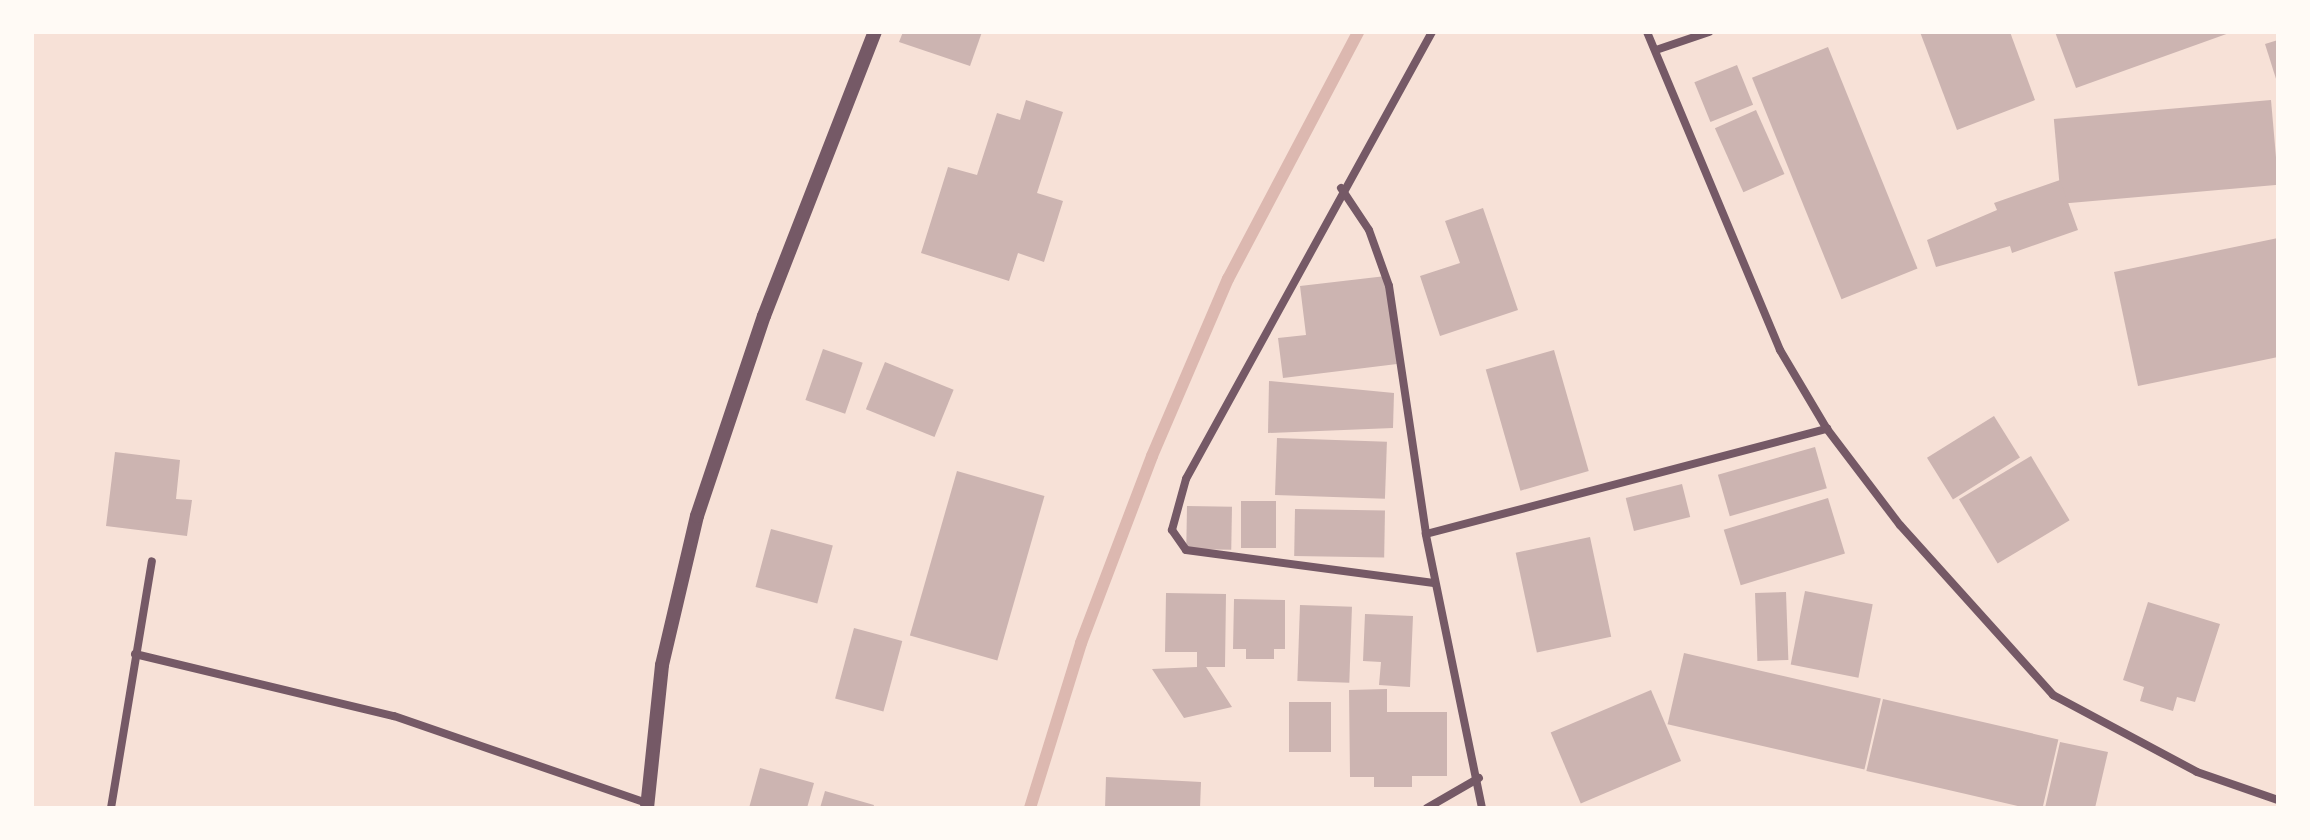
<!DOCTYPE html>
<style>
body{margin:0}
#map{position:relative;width:2310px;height:840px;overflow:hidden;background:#f7e1d7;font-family:Rubik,sans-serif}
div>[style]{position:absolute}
.stream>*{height:12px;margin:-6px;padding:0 6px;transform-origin:6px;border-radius:6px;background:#dcb8b0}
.building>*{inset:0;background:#ccb4b1;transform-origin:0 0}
.minor>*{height:8px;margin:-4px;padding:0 4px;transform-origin:4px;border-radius:4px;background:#755966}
.tertiary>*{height:14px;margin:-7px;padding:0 7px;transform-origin:7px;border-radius:7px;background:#755966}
span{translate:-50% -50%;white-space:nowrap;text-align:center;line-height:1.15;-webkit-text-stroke:7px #fffaf5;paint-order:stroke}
.frame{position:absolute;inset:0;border:34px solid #fffaf5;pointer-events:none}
</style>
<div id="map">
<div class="stream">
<i style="left:1030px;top:808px;width:173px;rotate:-72.8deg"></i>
<i style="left:1081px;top:643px;width:200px;rotate:-69.2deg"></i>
<i style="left:1152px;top:456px;width:193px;rotate:-66.8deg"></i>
<i style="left:1228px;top:279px;width:279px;rotate:-62.2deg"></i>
</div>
<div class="building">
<i style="clip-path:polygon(903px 32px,982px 32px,970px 66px,899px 42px)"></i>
<i style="clip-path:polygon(1920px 32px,2010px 32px,2035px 100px,1957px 130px)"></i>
<i style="clip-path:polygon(2055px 32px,2232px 32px,2076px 88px)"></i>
<i style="clip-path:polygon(2278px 40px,2278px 82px,2277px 82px,2265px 44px)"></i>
<i style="left:1828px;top:47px;width:239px;height:82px;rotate:68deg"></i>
<i style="left:1737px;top:65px;width:43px;height:46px;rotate:68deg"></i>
<i style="clip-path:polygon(1026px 100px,1063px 112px,1037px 193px,1063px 201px,1044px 262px,1018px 253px,1009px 281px,921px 253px,948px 167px,977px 175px,997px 113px,1020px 120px)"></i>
<i style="left:2271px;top:100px;width:85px;height:218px;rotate:85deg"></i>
<i style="left:1756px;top:110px;width:70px;height:45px;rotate:66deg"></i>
<i style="clip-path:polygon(2060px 180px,2078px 230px,2012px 253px,2010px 246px,1936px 267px,1927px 240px,1997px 210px,1994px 203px)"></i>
<i style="clip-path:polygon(1483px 208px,1518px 310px,1440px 336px,1420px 276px,1460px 263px,1445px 221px)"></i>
<i style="clip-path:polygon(2278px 238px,2278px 357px,2138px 386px,2114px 272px)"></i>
<i style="clip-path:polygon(1386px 276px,1397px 364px,1283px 378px,1278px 338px,1306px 335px,1300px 286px)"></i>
<i style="left:823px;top:349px;width:42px;height:54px;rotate:19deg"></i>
<i style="left:1554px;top:350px;width:126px;height:71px;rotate:74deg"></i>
<i style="left:885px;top:362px;width:74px;height:51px;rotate:22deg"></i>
<i style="clip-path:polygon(1269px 381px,1394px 393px,1393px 428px,1268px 433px)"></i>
<i style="left:1994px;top:416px;width:49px;height:79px;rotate:58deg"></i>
<i style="left:1277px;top:438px;width:110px;height:57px;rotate:2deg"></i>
<i style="left:1815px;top:447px;width:43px;height:101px;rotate:74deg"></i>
<i style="clip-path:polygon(115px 452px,180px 460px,176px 499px,192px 500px,187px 536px,106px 526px)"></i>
<i style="left:2031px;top:456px;width:75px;height:84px;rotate:59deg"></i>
<i style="left:957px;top:471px;width:91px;height:171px;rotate:16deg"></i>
<i style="left:1682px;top:484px;width:34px;height:58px;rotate:76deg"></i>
<i style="left:1828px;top:498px;width:58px;height:109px;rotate:73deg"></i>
<i style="left:1241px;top:501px;width:35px;height:47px"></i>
<i style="left:1187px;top:506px;width:45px;height:43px;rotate:1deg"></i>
<i style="left:1295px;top:509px;width:90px;height:47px;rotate:1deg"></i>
<i style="left:771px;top:529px;width:64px;height:60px;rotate:15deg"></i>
<i style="left:1590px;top:537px;width:102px;height:76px;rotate:78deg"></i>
<i style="left:1805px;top:591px;width:69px;height:75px;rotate:11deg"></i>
<i style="left:1786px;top:592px;width:68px;height:31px;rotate:88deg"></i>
<i style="clip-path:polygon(1166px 593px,1226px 594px,1225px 667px,1206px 667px,1232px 707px,1184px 718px,1152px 669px,1197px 667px,1197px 652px,1165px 652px)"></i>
<i style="clip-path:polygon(1234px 599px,1285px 600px,1285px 649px,1274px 649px,1274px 659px,1246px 659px,1246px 649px,1233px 649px)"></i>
<i style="clip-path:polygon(2148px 602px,2220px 624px,2195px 702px,2177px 697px,2173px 711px,2140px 701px,2144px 687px,2123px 680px)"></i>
<i style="left:1300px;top:605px;width:52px;height:76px;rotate:2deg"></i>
<i style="clip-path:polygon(1365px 614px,1413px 616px,1410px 687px,1379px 685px,1381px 662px,1363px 661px)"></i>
<i style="left:854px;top:628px;width:50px;height:73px;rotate:15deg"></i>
<i style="left:1684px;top:653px;width:202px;height:73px;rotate:13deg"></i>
<i style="clip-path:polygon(1387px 689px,1387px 712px,1447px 712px,1447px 776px,1412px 776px,1412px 787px,1374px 787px,1374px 777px,1350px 777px,1349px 690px)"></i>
<i style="left:1651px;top:690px;width:77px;height:109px;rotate:67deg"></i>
<i style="left:1883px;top:699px;width:180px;height:74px;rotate:13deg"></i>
<i style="left:1289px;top:702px;width:42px;height:50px"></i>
<i style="clip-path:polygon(2060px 742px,2108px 752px,2095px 808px,2045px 808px)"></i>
<i style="clip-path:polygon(760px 768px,814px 783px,807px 808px,749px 808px)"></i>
<i style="clip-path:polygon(1106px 777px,1201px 782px,1200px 808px,1105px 808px)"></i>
<i style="clip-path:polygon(825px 791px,874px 805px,873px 808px,820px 808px)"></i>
</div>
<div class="minor">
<i style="left:1432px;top:32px;width:510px;rotate:118.83deg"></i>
<i style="left:1186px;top:479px;width:53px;rotate:105.4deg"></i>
<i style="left:1172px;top:530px;width:24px;rotate:55deg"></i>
<i style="left:1186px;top:550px;width:250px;rotate:7.6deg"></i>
<i style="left:1647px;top:32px;width:345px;rotate:67.3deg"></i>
<i style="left:1780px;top:350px;width:92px;rotate:59.3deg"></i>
<i style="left:1827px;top:429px;width:121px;rotate:52.8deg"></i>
<i style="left:1900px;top:525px;width:229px;rotate:48deg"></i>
<i style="left:2053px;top:695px;width:163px;rotate:28.1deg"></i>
<i style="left:2197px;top:772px;width:86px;rotate:19.1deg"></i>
<i style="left:1656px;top:50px;width:56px;rotate:-18.8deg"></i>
<i style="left:1341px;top:188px;width:50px;rotate:56.3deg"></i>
<i style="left:1369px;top:230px;width:59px;rotate:70.3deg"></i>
<i style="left:1389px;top:286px;width:251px;rotate:81.5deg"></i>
<i style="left:135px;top:654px;width:266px;rotate:13.5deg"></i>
<i style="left:394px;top:716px;width:268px;rotate:19deg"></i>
<i style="left:111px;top:808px;width:250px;rotate:-80.6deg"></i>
<i style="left:1427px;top:808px;width:60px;rotate:-30deg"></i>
<i style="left:1482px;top:808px;width:280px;rotate:-101.6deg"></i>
<i style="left:1426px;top:534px;width:415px;rotate:-14.7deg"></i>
</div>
<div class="tertiary">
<i style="left:647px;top:808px;width:144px;rotate:-84deg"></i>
<i style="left:662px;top:665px;width:153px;rotate:-76.8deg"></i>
<i style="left:697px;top:516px;width:211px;rotate:-71.5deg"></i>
<i style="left:764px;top:316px;width:305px;rotate:-68.7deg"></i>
</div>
<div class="frame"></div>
</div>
